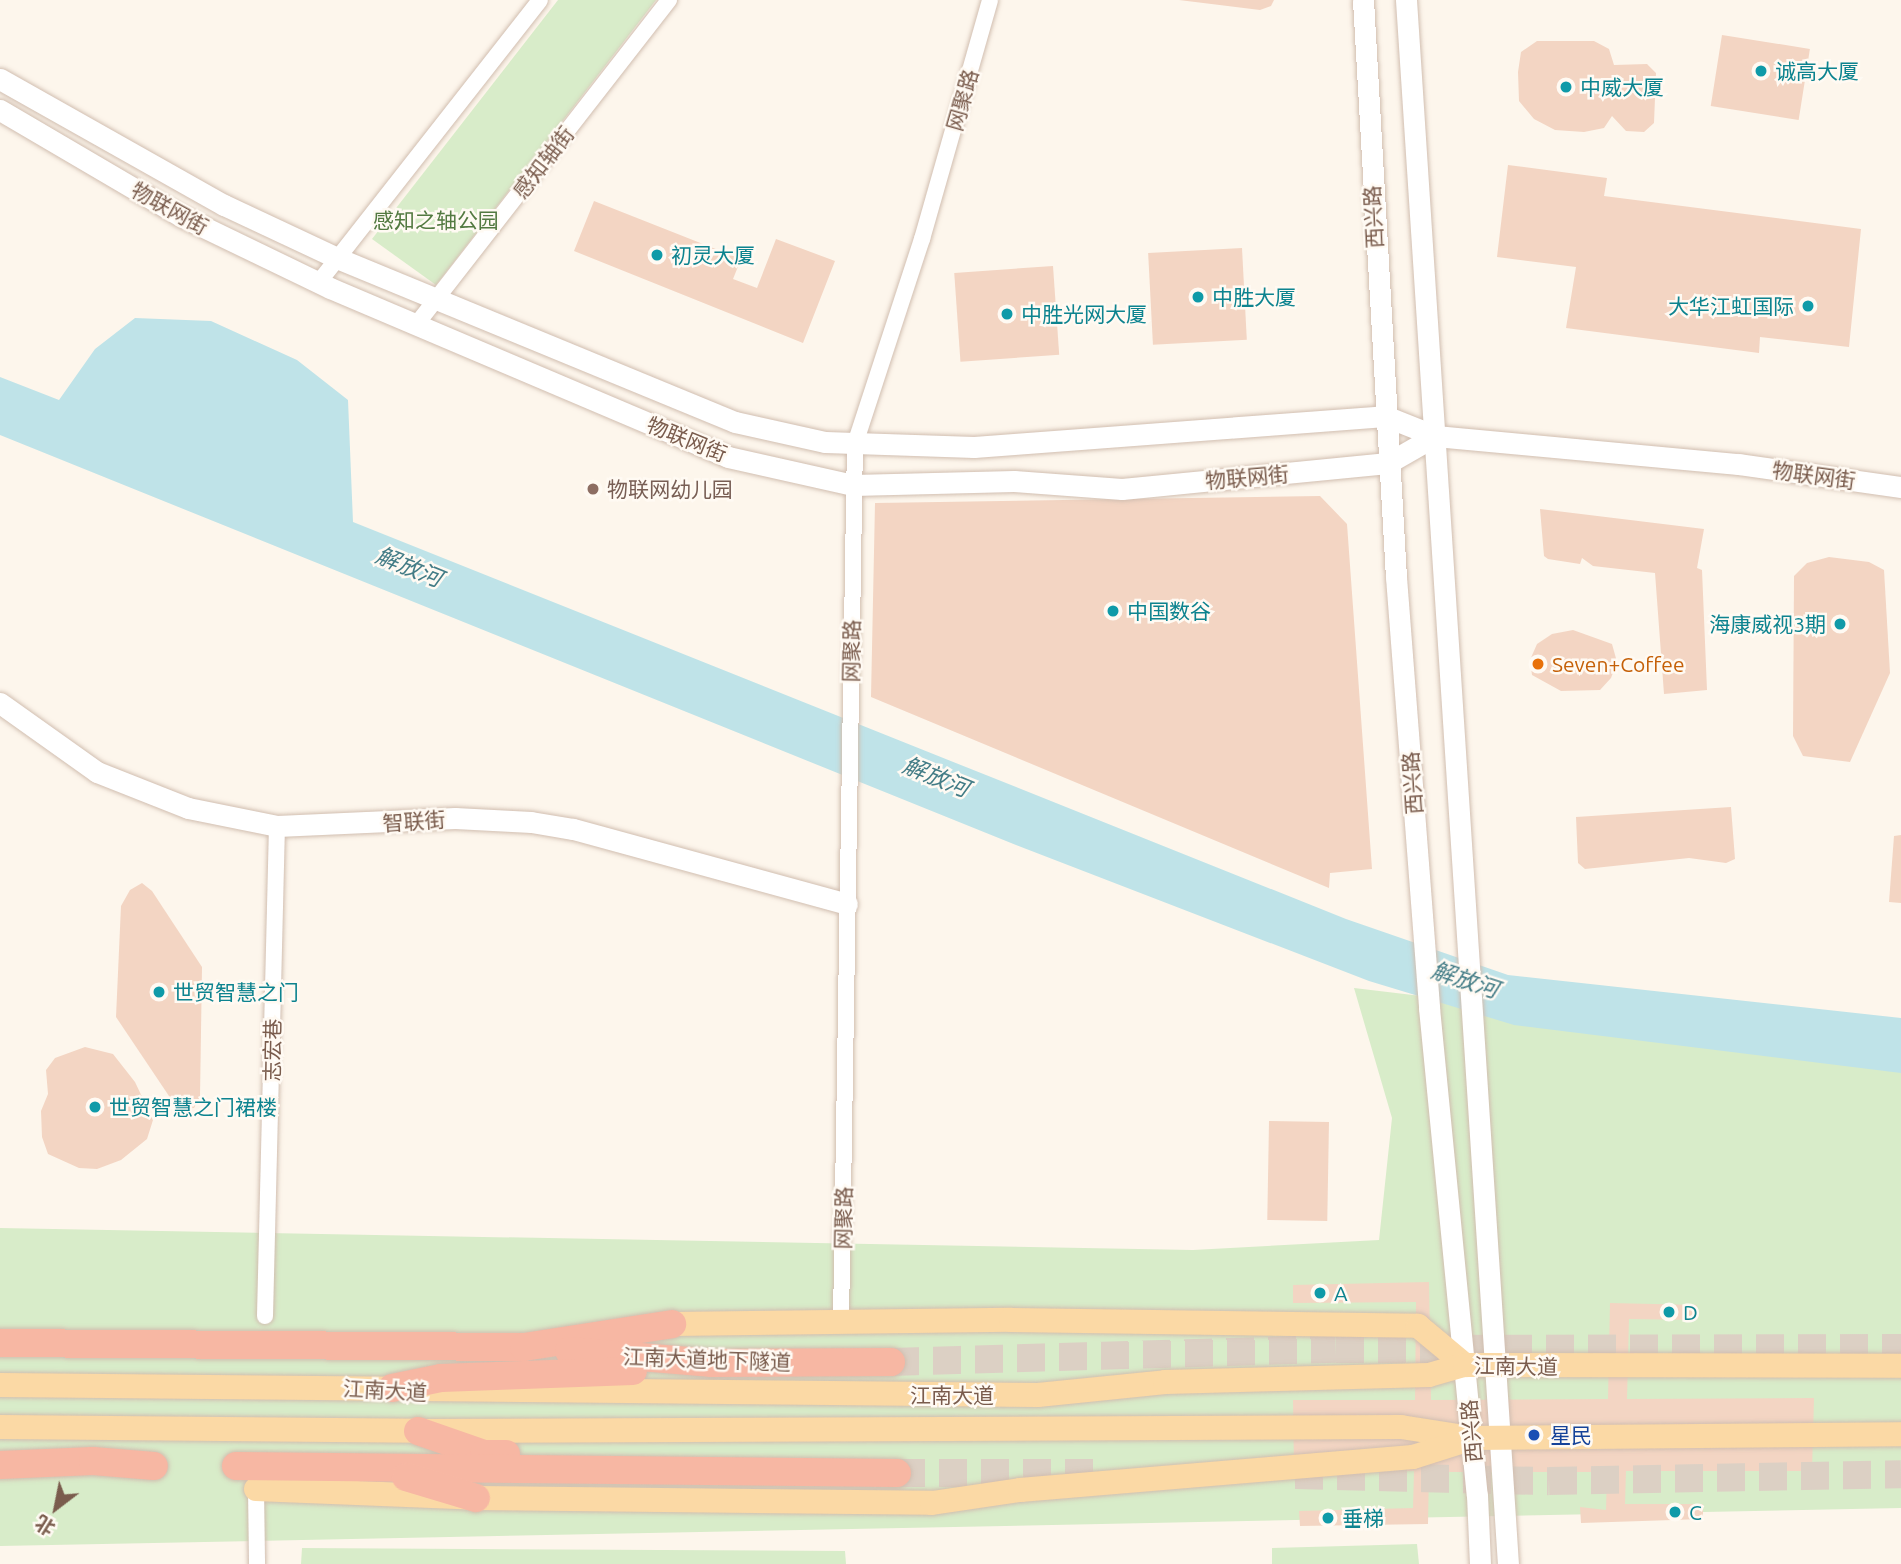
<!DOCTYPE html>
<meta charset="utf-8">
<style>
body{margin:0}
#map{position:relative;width:1901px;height:1564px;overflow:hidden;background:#fdf6ec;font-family:Ubuntu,"Noto Sans SC",sans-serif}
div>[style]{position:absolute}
.green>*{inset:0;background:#d8ecc9}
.water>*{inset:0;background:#bfe3e8}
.building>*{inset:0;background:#f3d5c3;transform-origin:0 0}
.highway-tunnel>*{height:28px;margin-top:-14px;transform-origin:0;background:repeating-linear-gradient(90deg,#dcd0c4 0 28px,transparent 0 42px)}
.roads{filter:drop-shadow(0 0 2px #d1beb0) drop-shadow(0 0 2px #d1beb0)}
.street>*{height:16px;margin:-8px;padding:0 8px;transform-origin:8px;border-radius:8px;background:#fff}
.secondary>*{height:21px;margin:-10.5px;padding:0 10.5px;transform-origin:10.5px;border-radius:10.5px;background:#fff}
.primary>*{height:24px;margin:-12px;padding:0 12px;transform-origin:12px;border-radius:12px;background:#fbd9a5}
.highway>*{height:28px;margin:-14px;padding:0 14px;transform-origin:14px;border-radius:14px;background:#f7b7a3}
.dots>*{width:19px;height:19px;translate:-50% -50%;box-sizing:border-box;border:4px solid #fffaf3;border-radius:50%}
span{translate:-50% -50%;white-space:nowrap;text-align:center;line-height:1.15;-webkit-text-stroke:5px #fffaf3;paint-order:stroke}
.culture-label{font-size:21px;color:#0d838f}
.left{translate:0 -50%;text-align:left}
.right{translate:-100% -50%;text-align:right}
.street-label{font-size:21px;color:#7a5c4d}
.park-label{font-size:21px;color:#537a41}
.education-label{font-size:21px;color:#785e54}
.food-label{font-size:21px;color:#c56008}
.transit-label{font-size:21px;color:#164399}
.water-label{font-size:23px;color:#437c86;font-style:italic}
.north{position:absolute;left:21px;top:1473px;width:70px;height:70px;-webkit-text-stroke:5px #fffaf3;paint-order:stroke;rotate:212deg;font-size:19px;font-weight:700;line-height:28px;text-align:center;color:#7a5c4d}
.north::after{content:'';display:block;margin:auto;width:24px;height:32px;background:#7a5c4d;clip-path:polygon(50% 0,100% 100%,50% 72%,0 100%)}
</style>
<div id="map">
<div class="green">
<i style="clip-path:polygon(558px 0,656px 0,436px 285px,372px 239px)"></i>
<i style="clip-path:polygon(1354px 988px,1901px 1053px,1901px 1508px,0 1546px,0 1228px,1193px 1250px,1379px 1240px,1392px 1118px)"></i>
<i style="clip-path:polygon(1417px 1544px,1419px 1564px,1272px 1564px,1272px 1548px)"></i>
<i style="clip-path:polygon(302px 1548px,845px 1551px,846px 1564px,301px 1564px)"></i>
</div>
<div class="water">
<i style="clip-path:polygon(135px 318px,211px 321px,297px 360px,348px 400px,353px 522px,1346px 919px,1508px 975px,1901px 1018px,1901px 1073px,1514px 1025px,1369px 981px,1016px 845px,0 435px,0 377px,59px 400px,95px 349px)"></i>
</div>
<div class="building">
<i style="clip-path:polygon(1179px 0,1274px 0,1271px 6px,1260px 10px)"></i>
<i style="left:1722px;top:35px;width:89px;height:72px;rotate:9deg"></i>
<i style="clip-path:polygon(1537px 41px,1594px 41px,1609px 49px,1614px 65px,1647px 64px,1656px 73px,1654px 123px,1644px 132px,1626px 131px,1612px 116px,1604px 128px,1584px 132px,1555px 130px,1534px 119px,1519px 101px,1518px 72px,1521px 52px)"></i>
<i style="clip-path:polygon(1508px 165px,1607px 178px,1604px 196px,1861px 229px,1849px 347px,1760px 337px,1759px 353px,1566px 328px,1576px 267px,1497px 257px)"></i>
<i style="clip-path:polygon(594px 201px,741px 259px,733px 279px,757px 288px,776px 239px,835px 261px,803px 343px,574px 251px)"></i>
<i style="left:1242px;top:248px;width:92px;height:94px;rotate:87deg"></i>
<i style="left:1053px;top:266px;width:89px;height:99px;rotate:86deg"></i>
<i style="clip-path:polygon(1320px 496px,1347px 524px,1372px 869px,1330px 873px,1329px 888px,871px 697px,875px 503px)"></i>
<i style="clip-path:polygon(1540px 509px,1704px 529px,1697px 568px,1702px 570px,1707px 690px,1664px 694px,1655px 573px,1593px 566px,1582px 558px,1580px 564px,1548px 559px,1544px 556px)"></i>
<i style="clip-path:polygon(1829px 557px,1869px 562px,1884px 570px,1890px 673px,1850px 762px,1803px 756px,1793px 736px,1794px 576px,1807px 563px)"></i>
<i style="clip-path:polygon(1573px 630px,1612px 644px,1617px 662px,1611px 678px,1600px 690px,1561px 691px,1532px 675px,1530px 660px,1537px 644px,1552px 634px)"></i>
<i style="clip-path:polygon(1731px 807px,1735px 859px,1726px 863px,1689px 858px,1585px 869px,1578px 863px,1576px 817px)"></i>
<i style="clip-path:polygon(1901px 835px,1901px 903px,1889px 902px,1894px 836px)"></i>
<i style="clip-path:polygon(142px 883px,152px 891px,202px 967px,200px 1097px,194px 1108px,182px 1109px,175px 1105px,116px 1017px,121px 906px,130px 890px)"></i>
<i style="clip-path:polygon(85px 1047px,113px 1054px,135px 1082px,153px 1120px,147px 1139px,121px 1160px,97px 1169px,79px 1168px,48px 1154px,42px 1137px,41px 1111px,48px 1094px,46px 1070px,55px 1058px)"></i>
<i style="left:1269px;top:1121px;width:60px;height:99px;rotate:1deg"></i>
<i style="clip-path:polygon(1429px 1282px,1431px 1400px,1608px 1399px,1610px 1303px,1697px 1305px,1697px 1320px,1629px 1319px,1627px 1399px,1814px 1398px,1812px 1471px,1626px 1471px,1625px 1504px,1703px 1504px,1703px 1519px,1581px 1523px,1580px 1507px,1606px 1510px,1607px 1472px,1429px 1472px,1428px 1524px,1300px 1526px,1299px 1511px,1413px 1508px,1414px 1471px,1294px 1471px,1293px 1400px,1415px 1400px,1416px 1302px,1293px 1303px,1293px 1285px)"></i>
</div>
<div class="highway-tunnel">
<i style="left:891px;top:1362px;width:445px;rotate:-1.7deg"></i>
<i style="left:1336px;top:1349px;width:565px;rotate:-0.1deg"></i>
<i style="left:897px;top:1473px;width:197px"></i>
<i style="left:1295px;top:1475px;width:254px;rotate:1.4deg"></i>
<i style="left:1549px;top:1481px;width:352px;rotate:-1.1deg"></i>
</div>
<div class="roads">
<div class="street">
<i style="left:319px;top:282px;width:358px;rotate:-51.9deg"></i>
<i style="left:416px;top:325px;width:412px;rotate:-52.1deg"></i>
<i style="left:265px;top:1316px;width:490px;rotate:-88.6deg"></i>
<i style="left:841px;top:1322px;width:878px;rotate:-89.09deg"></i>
<i style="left:855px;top:444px;width:216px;rotate:-71.9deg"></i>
<i style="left:922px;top:239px;width:248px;rotate:-74.1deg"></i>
<i style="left:256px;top:1489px;width:75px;rotate:89.2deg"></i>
</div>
<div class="secondary">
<i style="left:1363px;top:0;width:578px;rotate:86.73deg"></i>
<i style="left:1396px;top:577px;width:432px;rotate:85.6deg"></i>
<i style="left:1429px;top:1008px;width:489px;rotate:84.4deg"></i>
<i style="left:1477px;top:1495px;width:69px;rotate:87.5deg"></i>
<i style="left:1406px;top:0;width:1567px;rotate:86.27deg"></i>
<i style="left:0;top:79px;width:257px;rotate:29.4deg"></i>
<i style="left:224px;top:205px;width:125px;rotate:25.1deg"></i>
<i style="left:337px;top:258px;width:430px;rotate:22.4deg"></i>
<i style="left:735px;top:422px;width:92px;rotate:12.5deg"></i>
<i style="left:825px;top:442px;width:149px;rotate:1.9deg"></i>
<i style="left:974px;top:447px;width:412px;rotate:-4.3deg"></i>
<i style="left:1385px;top:416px;width:54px;rotate:21.8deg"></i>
<i style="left:1435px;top:436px;width:305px;rotate:5.3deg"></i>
<i style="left:1739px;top:464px;width:164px;rotate:8.1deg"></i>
<i style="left:0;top:110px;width:210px;rotate:30.4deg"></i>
<i style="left:181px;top:216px;width:165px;rotate:25.8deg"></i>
<i style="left:330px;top:288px;width:432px;rotate:23deg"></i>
<i style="left:728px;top:457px;width:128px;rotate:12.6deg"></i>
<i style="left:853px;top:485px;width:161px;rotate:-1.4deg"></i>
<i style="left:1014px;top:481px;width:108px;rotate:4.2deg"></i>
<i style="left:1122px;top:489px;width:267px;rotate:-5.6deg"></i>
<i style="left:1388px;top:463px;width:54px;rotate:-29.9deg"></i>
<i style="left:0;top:703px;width:119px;rotate:35.4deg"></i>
<i style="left:97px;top:772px;width:98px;rotate:21.6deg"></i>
<i style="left:188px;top:808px;width:91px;rotate:11.4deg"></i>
<i style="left:277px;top:826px;width:178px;rotate:-2.6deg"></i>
<i style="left:455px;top:818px;width:76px;rotate:3deg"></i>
<i style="left:531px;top:822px;width:43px;rotate:9.5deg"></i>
<i style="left:573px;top:829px;width:284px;rotate:15.3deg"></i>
</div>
<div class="primary">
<i style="left:672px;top:1324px;width:339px;rotate:-0.7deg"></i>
<i style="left:1011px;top:1320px;width:407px;rotate:0.8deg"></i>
<i style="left:1418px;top:1326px;width:61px;rotate:39.7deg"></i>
<i style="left:0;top:1385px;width:1038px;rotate:0.55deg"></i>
<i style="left:1038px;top:1395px;width:128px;rotate:-5.8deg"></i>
<i style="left:1165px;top:1382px;width:264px;rotate:-1.5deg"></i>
<i style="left:1429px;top:1375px;width:37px;rotate:-16deg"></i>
<i style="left:1465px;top:1365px;width:436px;rotate:0.1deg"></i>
<i style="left:0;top:1427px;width:418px;rotate:0.5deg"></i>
<i style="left:418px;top:1431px;width:983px;rotate:-0.23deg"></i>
<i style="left:1401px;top:1427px;width:71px;rotate:8.9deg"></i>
<i style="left:1471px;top:1438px;width:430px;rotate:-0.5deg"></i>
<i style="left:256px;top:1489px;width:220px;rotate:2.3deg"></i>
<i style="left:476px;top:1498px;width:456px;rotate:0.6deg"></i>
<i style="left:932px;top:1503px;width:89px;rotate:-8.4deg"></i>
<i style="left:1020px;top:1490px;width:394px;rotate:-4.8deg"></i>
<i style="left:1413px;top:1457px;width:57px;rotate:-17.5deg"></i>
</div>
<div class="highway">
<i style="left:0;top:1343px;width:524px;rotate:0.44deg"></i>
<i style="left:524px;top:1347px;width:150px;rotate:-8.8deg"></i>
<i style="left:569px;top:1351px;width:144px;rotate:4.8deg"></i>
<i style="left:712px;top:1363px;width:179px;rotate:-0.3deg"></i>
<i style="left:392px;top:1388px;width:50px;rotate:-11.5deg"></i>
<i style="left:441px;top:1378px;width:192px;rotate:-2.1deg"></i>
<i style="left:418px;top:1431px;width:70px;rotate:19.2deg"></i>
<i style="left:484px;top:1454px;width:22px"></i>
<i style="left:0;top:1465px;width:93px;rotate:-2.5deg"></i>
<i style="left:93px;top:1461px;width:61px;rotate:4.7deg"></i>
<i style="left:236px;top:1466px;width:661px;rotate:0.61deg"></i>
<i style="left:406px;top:1477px;width:73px;rotate:16.7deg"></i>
</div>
</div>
<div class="dots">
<i style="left:1761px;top:71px;background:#0f9aa8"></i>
<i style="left:1566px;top:87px;background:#0f9aa8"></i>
<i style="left:657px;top:255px;background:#0f9aa8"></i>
<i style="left:1198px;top:297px;background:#0f9aa8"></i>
<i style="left:1808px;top:306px;background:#0f9aa8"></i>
<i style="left:1007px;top:314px;background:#0f9aa8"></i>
<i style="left:593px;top:489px;background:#8d6e63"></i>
<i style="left:1113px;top:611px;background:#0f9aa8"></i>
<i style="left:1840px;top:624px;background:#0f9aa8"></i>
<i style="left:1538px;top:664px;background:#e8710a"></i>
<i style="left:159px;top:992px;background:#0f9aa8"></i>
<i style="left:95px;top:1107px;background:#0f9aa8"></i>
<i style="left:1320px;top:1293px;background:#0f9aa8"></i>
<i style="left:1669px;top:1312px;background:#0f9aa8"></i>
<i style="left:1534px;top:1435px;background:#1a4fb4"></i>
<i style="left:1675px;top:1512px;background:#0f9aa8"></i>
<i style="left:1328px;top:1518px;background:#0f9aa8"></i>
</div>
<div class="culture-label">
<span class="left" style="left:1775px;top:71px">诚高大厦</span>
<span class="left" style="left:1580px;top:87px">中威大厦</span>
<span class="left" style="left:671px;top:255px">初灵大厦</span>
<span class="left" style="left:1212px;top:297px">中胜大厦</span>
<span class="right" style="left:1794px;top:306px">大华江虹国际</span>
<span class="left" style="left:1021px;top:314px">中胜光网大厦</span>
<span class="left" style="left:1127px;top:611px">中国数谷</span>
<span class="right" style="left:1826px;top:624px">海康威视3期</span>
<span class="left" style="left:173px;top:992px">世贸智慧之门</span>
<span class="left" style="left:109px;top:1107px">世贸智慧之门裙楼</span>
<span class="left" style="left:1334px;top:1293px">A</span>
<span class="left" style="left:1683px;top:1312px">D</span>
<span class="left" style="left:1689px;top:1512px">C</span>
<span class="left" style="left:1342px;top:1518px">垂梯</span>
</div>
<div class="street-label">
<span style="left:962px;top:100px;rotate:-74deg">网聚路</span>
<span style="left:543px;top:162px;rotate:-52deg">感知轴街</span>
<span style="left:170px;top:208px;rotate:29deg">物联网街</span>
<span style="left:1373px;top:217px;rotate:-93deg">西兴路</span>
<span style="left:687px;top:439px;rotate:22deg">物联网街</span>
<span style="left:1814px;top:475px;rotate:8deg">物联网街</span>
<span style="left:1247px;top:477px;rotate:-5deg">物联网街</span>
<span style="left:851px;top:651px;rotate:-89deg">网聚路</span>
<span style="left:1412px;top:783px;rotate:-94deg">西兴路</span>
<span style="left:414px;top:821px;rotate:-4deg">智联街</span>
<span style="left:272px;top:1050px;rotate:-89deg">志宏巷</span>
<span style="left:843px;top:1218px;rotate:-89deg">网聚路</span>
<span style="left:707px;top:1359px;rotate:2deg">江南大道地下隧道</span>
<span style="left:1516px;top:1366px;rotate:1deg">江南大道</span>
<span style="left:385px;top:1390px;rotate:3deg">江南大道</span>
<span style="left:952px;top:1395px">江南大道</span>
<span style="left:1471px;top:1431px;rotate:-95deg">西兴路</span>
</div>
<div class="park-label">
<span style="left:436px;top:220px">感知之轴公园</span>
</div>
<div class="education-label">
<span class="left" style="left:607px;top:489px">物联网幼儿园</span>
</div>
<div class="food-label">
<span class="left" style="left:1552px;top:664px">Seven+Coffee</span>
</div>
<div class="transit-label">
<span class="left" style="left:1550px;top:1435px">星民</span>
</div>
<div class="water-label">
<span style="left:409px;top:567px;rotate:22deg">解放河</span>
<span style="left:936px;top:777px;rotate:22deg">解放河</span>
<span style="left:1465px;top:980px;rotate:18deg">解放河</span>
</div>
<div class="north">北</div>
</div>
